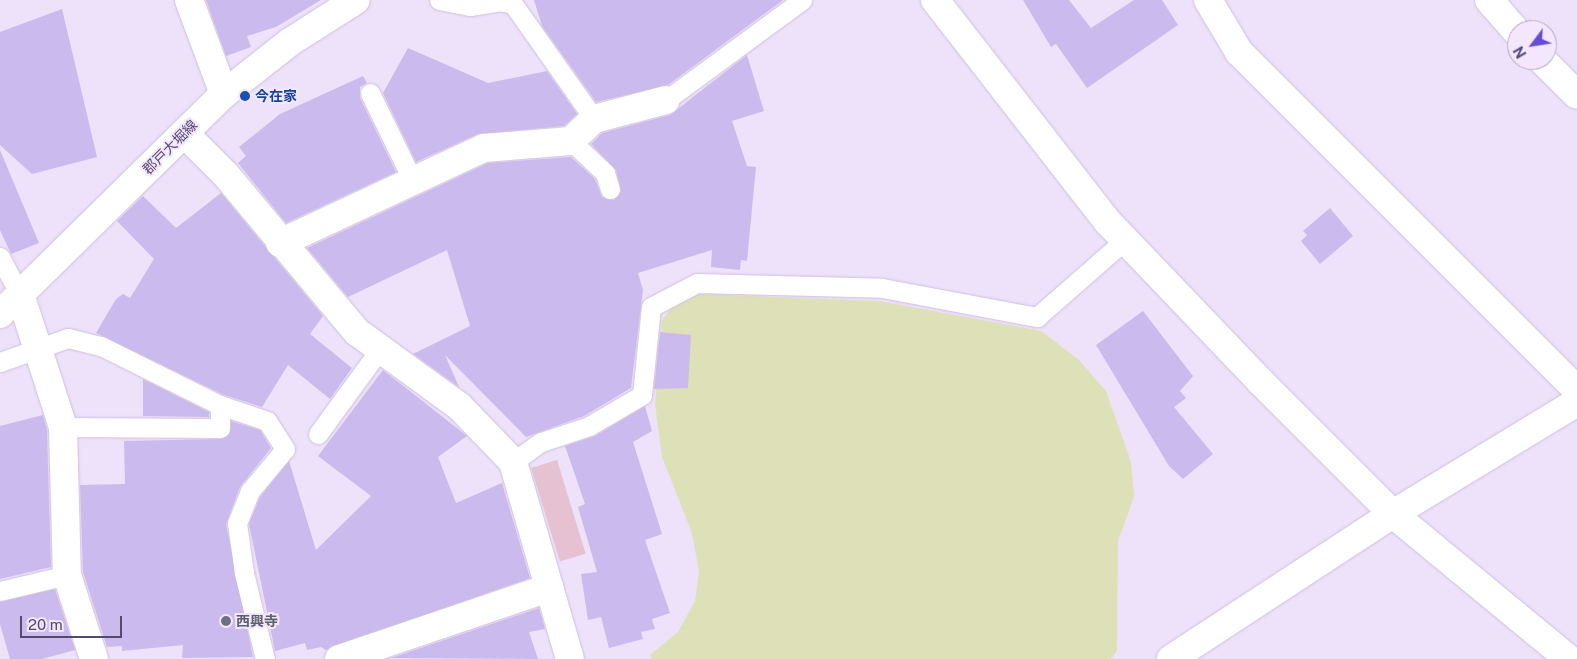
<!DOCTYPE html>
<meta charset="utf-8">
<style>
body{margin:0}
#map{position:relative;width:1577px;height:659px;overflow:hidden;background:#eee1fa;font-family:"Public Sans","Noto Sans JP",sans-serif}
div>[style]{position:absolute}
.green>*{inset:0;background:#e6c1d2;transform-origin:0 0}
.water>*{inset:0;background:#dee1b7}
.building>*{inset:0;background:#cbbaed}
.roads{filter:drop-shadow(0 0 1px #cdc0df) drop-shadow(0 0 1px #cdc0df)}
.service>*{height:19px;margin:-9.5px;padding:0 9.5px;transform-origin:9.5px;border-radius:9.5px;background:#fff}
.minor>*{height:28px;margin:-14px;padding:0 14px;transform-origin:14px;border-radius:14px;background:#fff}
.tertiary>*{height:28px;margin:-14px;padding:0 14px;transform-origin:14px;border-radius:14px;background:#fff}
.secondary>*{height:28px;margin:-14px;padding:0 14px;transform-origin:14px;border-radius:14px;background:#fff}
.dots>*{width:14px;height:14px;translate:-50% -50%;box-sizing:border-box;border:2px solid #f3e6fd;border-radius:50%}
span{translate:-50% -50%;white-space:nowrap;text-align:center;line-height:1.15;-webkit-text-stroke:4px #f3e6fd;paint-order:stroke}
.transit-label{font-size:14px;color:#164399;font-weight:700}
.left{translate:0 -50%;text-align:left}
.street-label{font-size:14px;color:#544a6f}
.worship-label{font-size:14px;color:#5b616d;font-weight:700}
.north{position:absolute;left:1507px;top:20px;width:50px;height:50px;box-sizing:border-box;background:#f3e6fd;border:1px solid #b3a8c4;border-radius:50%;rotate:239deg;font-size:14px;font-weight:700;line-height:20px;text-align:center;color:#544a6f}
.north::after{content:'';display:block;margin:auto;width:18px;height:22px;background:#644edb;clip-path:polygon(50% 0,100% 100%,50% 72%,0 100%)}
.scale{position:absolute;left:20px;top:616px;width:102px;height:22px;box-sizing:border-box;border:2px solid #544a6f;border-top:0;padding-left:6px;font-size:15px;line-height:18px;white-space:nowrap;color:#544a6f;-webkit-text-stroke:4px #f3e6fd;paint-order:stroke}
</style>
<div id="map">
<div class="green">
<i style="left:557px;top:460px;width:98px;height:27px;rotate:73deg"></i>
</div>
<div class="water">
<i style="clip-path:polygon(699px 294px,879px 301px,1041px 331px,1079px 360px,1106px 391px,1131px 462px,1134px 497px,1118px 541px,1117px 651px,1111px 659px,653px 659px,650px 655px,678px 632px,695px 601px,699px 572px,692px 533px,662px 457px,655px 404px,662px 320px,674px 305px)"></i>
</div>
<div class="building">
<i style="clip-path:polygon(206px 0,321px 0,276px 27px,247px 36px,251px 47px,226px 56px)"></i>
<i style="clip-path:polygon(534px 0,783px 0,668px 85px,596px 102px,542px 26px)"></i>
<i style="clip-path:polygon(1023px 0,1069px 0,1091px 28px,1134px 0,1162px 0,1178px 25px,1087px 88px,1056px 44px,1051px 47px)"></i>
<i style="clip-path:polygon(62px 9px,97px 157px,32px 174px,0 145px,0 32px)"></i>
<i style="clip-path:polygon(408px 48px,488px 83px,547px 71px,577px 114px,564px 126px,478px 134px,416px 162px,383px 93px)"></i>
<i style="clip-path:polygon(747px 55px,764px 111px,732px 121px,747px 166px,756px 167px,747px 261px,741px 260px,740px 270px,711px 267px,712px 250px,638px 273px,643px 290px,631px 388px,584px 416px,526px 437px,445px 355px,459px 387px,413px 354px,470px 326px,447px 250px,348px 297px,307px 248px,488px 163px,571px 157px,595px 179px,602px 197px,614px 200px,621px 191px,616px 170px,591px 144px,602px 133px,670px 115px)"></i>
<i style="clip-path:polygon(363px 76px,367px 83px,360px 87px,360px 98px,396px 172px,286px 223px,238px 163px,246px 156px,239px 147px,280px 114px)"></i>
<i style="clip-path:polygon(0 150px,39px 243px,11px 254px,0 230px)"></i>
<i style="clip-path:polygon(221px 193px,323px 316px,310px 334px,352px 368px,330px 399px,288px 365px,262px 407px,224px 395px,96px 333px,116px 299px,123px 294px,130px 298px,154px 259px,117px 221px,143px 196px,176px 228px)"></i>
<i style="clip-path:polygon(1330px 208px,1353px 236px,1320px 264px,1301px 241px,1307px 235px,1303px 231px)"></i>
<i style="clip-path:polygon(1143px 311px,1193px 376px,1180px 391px,1186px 398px,1174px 407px,1213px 454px,1183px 479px,1169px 466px,1096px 345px)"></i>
<i style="clip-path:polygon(660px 332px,691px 335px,688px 388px,654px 389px)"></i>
<i style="clip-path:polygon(383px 370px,467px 436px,438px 457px,456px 503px,502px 483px,530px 578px,326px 650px,321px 647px,307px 650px,305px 643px,275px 651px,249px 524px,260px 497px,289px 461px,316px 550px,371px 496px,318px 456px)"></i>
<i style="clip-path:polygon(143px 379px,209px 412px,209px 417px,143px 416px)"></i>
<i style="clip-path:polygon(645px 406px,652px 431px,633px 442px,662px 534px,645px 540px,670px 613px,652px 619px,655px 629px,641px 632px,643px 639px,609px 648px,601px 617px,588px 620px,581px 574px,597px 572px,578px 507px,585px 504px,565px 446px,595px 436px)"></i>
<i style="clip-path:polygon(43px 415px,47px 430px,51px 567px,0 579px,0 426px)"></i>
<i style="clip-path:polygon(231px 421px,260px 430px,271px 448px,240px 487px,226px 524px,253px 657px,182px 658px,183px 645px,122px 651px,122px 646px,107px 647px,83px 572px,80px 485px,125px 484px,124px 441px,220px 439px,230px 433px)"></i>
<i style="clip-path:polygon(55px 589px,75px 650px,42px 659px,10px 659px,0 624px,0 602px)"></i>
<i style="clip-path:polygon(539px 608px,545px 629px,529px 632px,538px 659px,391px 658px)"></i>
</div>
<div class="roads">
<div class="service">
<i style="left:439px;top:0;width:32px;rotate:11deg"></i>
<i style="left:470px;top:6px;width:30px;rotate:-9deg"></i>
<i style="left:500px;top:1px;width:13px;rotate:13deg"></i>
<i style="left:513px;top:4px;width:141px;rotate:54.8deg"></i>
<i style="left:370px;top:93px;width:98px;rotate:64deg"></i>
<i style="left:666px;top:100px;width:169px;rotate:-36.3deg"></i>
<i style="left:571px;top:141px;width:47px;rotate:43.3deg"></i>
<i style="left:605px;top:173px;width:17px;rotate:73deg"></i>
<i style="left:0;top:257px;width:45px;rotate:62.3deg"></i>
<i style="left:0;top:362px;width:72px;rotate:-19.4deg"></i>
<i style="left:68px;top:338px;width:34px;rotate:14deg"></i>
<i style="left:101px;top:346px;width:133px;rotate:26.4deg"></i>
<i style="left:220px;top:405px;width:50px;rotate:18.8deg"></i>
<i style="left:267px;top:421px;width:33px;rotate:57deg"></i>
<i style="left:285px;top:449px;width:55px;rotate:129.8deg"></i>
<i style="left:250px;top:491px;width:35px;rotate:112deg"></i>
<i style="left:237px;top:523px;width:50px;rotate:82deg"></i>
<i style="left:244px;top:573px;width:89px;rotate:76.3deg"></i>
<i style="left:63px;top:427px;width:157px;rotate:0.4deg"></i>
<i style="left:220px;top:428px;width:23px;rotate:-90deg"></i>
<i style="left:318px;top:434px;width:105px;rotate:-53.9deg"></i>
<i style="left:513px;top:462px;width:34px;rotate:-36deg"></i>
<i style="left:541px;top:442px;width:51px;rotate:-18.4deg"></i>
<i style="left:589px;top:426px;width:61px;rotate:-30.3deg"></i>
<i style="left:642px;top:395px;width:88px;rotate:-84.2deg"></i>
<i style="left:651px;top:307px;width:52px;rotate:-27.6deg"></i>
<i style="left:697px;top:283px;width:185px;rotate:1.5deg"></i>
<i style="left:882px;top:288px;width:158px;rotate:10.6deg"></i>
<i style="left:1037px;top:317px;width:117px;rotate:-41.2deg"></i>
<i style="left:0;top:591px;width:69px;rotate:-13.4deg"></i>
</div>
<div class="minor">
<i style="left:189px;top:0;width:100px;rotate:69.6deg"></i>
<i style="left:1208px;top:0;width:61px;rotate:59.2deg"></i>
<i style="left:1239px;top:52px;width:478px;rotate:45deg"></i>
<i style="left:1489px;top:0;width:43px;rotate:48.8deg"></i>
<i style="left:1542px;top:60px;width:49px;rotate:45deg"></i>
<i style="left:184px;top:133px;width:59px;rotate:45deg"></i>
<i style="left:226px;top:175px;width:204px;rotate:50.2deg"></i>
<i style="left:357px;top:332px;width:126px;rotate:36deg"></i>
<i style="left:459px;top:406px;width:78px;rotate:46deg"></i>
<i style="left:513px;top:462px;width:205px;rotate:73.9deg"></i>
<i style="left:280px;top:243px;width:225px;rotate:-25deg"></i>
<i style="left:484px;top:148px;width:87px;rotate:-4.6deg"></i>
<i style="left:571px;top:141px;width:32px;rotate:-44deg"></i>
<i style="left:594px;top:119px;width:74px;rotate:-14.8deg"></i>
<i style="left:21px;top:297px;width:137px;rotate:72.1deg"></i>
<i style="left:63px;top:427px;width:148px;rotate:88.5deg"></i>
<i style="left:67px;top:575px;width:88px;rotate:72.2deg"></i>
<i style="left:339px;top:659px;width:222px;rotate:-18.7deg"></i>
<i style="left:1171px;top:659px;width:265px;rotate:-33.2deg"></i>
<i style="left:1393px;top:514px;width:215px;rotate:-31.3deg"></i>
</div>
<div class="tertiary">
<i style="left:935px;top:0;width:281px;rotate:52.1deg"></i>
<i style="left:1108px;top:222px;width:220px;rotate:46.3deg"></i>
<i style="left:1260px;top:381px;width:188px;rotate:45deg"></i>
<i style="left:1393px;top:514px;width:228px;rotate:39.5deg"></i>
</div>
<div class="secondary">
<i style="left:0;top:314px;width:314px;rotate:-44.5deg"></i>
<i style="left:224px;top:94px;width:84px;rotate:-38.2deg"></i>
<i style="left:290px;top:42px;width:78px;rotate:-32.5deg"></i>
</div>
</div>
<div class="dots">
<i style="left:245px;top:96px;background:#1a4fb4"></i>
<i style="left:226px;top:621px;background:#6b7280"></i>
</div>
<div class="transit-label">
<span class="left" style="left:255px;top:96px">今在家</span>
</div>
<div class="street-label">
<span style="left:170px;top:147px;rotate:-45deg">郡戸大堀線</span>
</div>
<div class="worship-label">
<span class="left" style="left:236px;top:621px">西興寺</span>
</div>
<div class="north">N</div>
<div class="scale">20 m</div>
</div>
